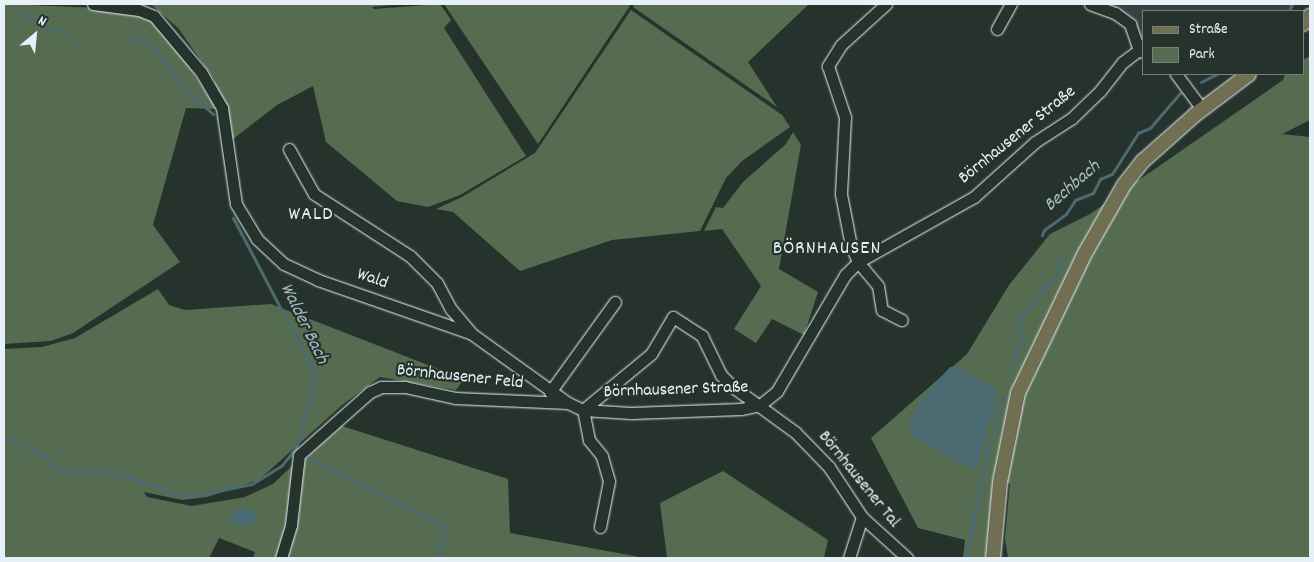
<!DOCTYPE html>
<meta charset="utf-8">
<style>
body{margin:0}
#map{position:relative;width:1314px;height:562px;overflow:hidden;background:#26332d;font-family:Dekko,sans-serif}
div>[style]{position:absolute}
.built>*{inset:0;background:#364141}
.green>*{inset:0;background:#556c51}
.water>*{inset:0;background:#4b6a72}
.stream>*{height:3px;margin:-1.5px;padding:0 1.5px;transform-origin:1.5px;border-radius:1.5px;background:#4b6a72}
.roads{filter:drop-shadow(0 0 1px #e8f1f8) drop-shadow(0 0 1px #e8f1f8)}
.minor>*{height:11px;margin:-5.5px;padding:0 5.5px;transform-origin:5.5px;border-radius:5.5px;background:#26332d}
.major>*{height:14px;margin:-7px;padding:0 7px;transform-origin:7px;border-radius:7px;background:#716f52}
span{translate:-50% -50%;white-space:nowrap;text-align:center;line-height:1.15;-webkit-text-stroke:4.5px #26332d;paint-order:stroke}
.street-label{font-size:18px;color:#e8f1f8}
.water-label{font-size:19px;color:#a9bbc2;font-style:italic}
.quarter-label{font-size:20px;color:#e8f1f8;letter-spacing:1px}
.frame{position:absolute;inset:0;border:5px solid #e8f1f8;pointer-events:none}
.legend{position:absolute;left:1142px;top:10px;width:162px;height:65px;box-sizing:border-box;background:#26332d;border:1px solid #747f7e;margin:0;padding:6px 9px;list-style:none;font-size:15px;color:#e8f1f8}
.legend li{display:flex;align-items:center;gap:10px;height:25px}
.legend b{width:25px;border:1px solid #747f7e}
.north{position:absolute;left:10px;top:10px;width:50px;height:50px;-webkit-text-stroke:4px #26332d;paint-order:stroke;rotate:28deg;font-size:14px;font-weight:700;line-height:20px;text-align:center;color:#e8f1f8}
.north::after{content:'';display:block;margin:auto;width:18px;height:22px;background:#e8f1f8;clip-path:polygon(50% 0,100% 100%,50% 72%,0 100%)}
</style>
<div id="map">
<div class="built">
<i style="clip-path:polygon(1089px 4px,1296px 4px,1290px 11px,1143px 11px,1143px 38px)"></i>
</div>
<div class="green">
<i style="clip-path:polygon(4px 4px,98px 8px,148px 18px,163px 27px,217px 109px,186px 108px,153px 225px,180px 262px,73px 333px,51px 341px,4px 344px)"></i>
<i style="clip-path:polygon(139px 4px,404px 4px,372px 7px,374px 9px,440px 4px,451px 20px,444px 28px,526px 156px,460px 195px,428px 207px,397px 201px,326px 142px,313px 86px,277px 105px,233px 139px,214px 79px,178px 28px,152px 5px)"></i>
<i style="clip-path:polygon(444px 4px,631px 4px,538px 144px)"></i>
<i style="clip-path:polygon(635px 4px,809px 4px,748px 62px,777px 107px,633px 7px)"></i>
<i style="clip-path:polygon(631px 10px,782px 115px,790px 127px,742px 161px,726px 178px,700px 231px,612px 240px,520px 271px,453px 212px,436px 209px,462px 197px,535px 153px)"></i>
<i style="clip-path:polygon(1310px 56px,1310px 120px,1282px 134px,1310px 137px,1310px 558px,1008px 558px,1005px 539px,1010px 484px,995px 480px,987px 558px,963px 558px,965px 540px,918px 528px,871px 438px,967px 354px,1009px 285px,1050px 234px,1090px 214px,1283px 80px,1285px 74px,1303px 74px,1303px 60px)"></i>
<i style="clip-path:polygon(793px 132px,801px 145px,779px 269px,818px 292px,804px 335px,772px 319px,756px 343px,734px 329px,761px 286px,722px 229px,704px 231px,716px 207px,723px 208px,743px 182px,786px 144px)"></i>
<i style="clip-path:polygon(158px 289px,169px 305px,185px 310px,271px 304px,464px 379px,456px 390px,380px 377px,342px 405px,259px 480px,207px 497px,182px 500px,144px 492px,147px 497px,192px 506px,245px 497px,273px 484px,295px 463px,287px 525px,277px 558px,253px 558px,255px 552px,219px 538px,209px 558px,4px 558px,4px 349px,42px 347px,75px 338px)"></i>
<i style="clip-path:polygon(342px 426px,508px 479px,510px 533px,645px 558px,288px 558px,298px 521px,303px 461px)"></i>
<i style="clip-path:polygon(723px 471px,828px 540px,824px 558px,667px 558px,660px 503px)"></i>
</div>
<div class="water">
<i style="clip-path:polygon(950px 367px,957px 367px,998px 391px,977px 469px,967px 467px,910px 434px,910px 424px,919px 402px)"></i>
<i style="clip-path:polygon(247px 508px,255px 513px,256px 523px,244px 526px,229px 523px,233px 510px)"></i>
</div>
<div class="stream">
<i style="left:14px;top:7px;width:38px;rotate:33deg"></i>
<i style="left:46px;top:28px;width:22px;rotate:13deg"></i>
<i style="left:1289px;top:11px;width:8px;rotate:-67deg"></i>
<i style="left:128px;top:41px;width:10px;rotate:-17deg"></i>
<i style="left:138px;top:38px;width:10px;rotate:24deg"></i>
<i style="left:147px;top:42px;width:28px;rotate:46deg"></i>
<i style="left:166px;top:62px;width:31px;rotate:57deg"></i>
<i style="left:183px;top:88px;width:40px;rotate:41deg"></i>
<i style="left:1201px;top:82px;width:18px;rotate:-27deg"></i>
<i style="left:1042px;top:235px;width:5px;rotate:-68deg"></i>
<i style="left:1044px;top:230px;width:27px;rotate:-36deg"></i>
<i style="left:1066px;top:214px;width:17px;rotate:-57deg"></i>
<i style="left:1075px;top:200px;width:19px;rotate:-21deg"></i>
<i style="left:1093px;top:193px;width:16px;rotate:-63deg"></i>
<i style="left:1100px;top:179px;width:13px;rotate:-23deg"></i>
<i style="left:1112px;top:174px;width:49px;rotate:-57.6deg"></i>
<i style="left:1138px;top:133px;width:13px;rotate:-23deg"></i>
<i style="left:1150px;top:128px;width:46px;rotate:-49.4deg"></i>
<i style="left:1011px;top:367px;width:31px;rotate:-71deg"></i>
<i style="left:1021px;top:338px;width:21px;rotate:-95deg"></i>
<i style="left:1019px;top:317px;width:14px;rotate:-36deg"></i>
<i style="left:1030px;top:309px;width:30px;rotate:-57deg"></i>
<i style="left:1046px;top:284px;width:14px;rotate:-39deg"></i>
<i style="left:1057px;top:275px;width:18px;rotate:-71deg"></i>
<i style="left:4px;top:436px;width:43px;rotate:26deg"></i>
<i style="left:43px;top:455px;width:18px;rotate:49deg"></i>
<i style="left:55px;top:469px;width:63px;rotate:4.5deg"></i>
<i style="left:118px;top:474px;width:73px;rotate:18.4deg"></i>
<i style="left:187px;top:497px;width:66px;rotate:-11.3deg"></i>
<i style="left:252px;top:484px;width:36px;rotate:-32deg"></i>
<i style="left:282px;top:465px;width:22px;rotate:-51deg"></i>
<i style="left:296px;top:448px;width:70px;rotate:-74.2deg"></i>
<i style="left:315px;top:381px;width:9px;rotate:-96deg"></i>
<i style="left:314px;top:372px;width:174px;rotate:-117.7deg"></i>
<i style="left:309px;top:458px;width:151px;rotate:26.7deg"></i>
<i style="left:444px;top:526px;width:13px;rotate:90deg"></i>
<i style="left:444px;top:539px;width:11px;rotate:131deg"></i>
<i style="left:437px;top:547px;width:13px;rotate:61deg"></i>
<i style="left:966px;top:558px;width:79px;rotate:-79.1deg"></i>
<i style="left:981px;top:480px;width:87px;rotate:-76deg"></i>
</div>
<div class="roads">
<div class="minor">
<i style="left:93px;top:4px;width:46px;rotate:7.4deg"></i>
<i style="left:139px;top:10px;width:16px;rotate:22deg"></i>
<i style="left:154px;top:16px;width:73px;rotate:50deg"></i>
<i style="left:201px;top:72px;width:42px;rotate:59.7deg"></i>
<i style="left:222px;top:108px;width:97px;rotate:81.7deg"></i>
<i style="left:236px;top:204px;width:41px;rotate:59deg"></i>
<i style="left:257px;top:239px;width:37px;rotate:43deg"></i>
<i style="left:284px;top:264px;width:38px;rotate:25deg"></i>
<i style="left:318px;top:280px;width:161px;rotate:19.2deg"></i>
<i style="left:886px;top:4px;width:61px;rotate:137.7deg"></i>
<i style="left:841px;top:45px;width:25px;rotate:122deg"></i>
<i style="left:828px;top:66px;width:54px;rotate:71.6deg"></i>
<i style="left:845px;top:117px;width:77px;rotate:93deg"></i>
<i style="left:841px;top:194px;width:53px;rotate:79.1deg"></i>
<i style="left:851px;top:246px;width:17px;rotate:66deg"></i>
<i style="left:858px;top:262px;width:31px;rotate:50deg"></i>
<i style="left:878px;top:286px;width:24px;rotate:81deg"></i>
<i style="left:882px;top:310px;width:22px;rotate:27deg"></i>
<i style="left:1090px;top:4px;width:27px;rotate:20deg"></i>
<i style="left:1115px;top:13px;width:19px;rotate:36deg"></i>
<i style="left:1130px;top:24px;width:28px;rotate:71deg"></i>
<i style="left:997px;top:29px;width:29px;rotate:-61deg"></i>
<i style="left:1176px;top:74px;width:44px;rotate:53.4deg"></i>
<i style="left:289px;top:149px;width:51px;rotate:60.9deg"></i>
<i style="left:314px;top:194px;width:114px;rotate:32.9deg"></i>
<i style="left:410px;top:256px;width:38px;rotate:45deg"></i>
<i style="left:437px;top:283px;width:30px;rotate:62deg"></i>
<i style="left:451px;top:309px;width:33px;rotate:50deg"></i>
<i style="left:472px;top:334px;width:118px;rotate:35.7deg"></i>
<i style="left:568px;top:403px;width:17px;rotate:25deg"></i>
<i style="left:583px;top:410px;width:48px;rotate:3.6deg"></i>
<i style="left:631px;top:413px;width:110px;rotate:-2.1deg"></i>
<i style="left:741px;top:409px;width:19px;rotate:-12deg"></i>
<i style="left:760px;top:405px;width:22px;rotate:-39deg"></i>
<i style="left:777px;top:391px;width:134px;rotate:-59.6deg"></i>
<i style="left:845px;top:275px;width:18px;rotate:-45deg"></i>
<i style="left:858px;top:262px;width:133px;rotate:-29.3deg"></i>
<i style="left:974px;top:197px;width:82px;rotate:-42deg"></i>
<i style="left:1035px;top:142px;width:44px;rotate:-33deg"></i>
<i style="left:1072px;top:118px;width:39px;rotate:-44deg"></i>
<i style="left:1100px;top:91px;width:37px;rotate:-52deg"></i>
<i style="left:1123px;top:62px;width:20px;rotate:-37deg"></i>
<i style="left:1139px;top:50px;width:4px;rotate:27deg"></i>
<i style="left:550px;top:392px;width:111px;rotate:-54.2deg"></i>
<i style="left:600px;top:527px;width:47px;rotate:-78.9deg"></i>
<i style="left:609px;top:481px;width:26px;rotate:-106deg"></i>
<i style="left:602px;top:456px;width:21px;rotate:-129deg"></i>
<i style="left:589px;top:440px;width:31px;rotate:-101deg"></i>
<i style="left:583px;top:410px;width:88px;rotate:-39.5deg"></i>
<i style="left:651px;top:354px;width:43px;rotate:-59.3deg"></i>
<i style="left:673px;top:317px;width:35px;rotate:33deg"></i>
<i style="left:702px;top:336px;width:43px;rotate:64deg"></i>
<i style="left:721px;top:375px;width:17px;rotate:45deg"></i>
<i style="left:733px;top:387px;width:77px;rotate:36deg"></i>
<i style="left:795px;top:432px;width:49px;rotate:45.8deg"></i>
<i style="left:829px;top:467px;width:60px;rotate:56.6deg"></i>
<i style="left:862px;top:517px;width:61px;rotate:42.3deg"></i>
<i style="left:281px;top:558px;width:34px;rotate:-73deg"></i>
<i style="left:291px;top:525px;width:70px;rotate:-83.5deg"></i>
<i style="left:299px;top:455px;width:95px;rotate:-41.6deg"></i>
<i style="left:370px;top:392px;width:12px;rotate:-24deg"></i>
<i style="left:381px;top:387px;width:24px"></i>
<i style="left:405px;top:387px;width:51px;rotate:12.4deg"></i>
<i style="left:455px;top:398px;width:113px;rotate:2.5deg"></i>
<i style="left:849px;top:558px;width:43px;rotate:-72.4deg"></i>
</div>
<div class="major">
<i style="left:1303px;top:24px;width:11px;rotate:-49deg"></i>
<i style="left:993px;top:558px;width:76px;rotate:-84.7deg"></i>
<i style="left:1000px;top:482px;width:91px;rotate:-78.6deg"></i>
<i style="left:1018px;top:393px;width:153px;rotate:-64.4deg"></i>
<i style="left:1084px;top:255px;width:81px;rotate:-60.3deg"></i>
<i style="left:1124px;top:185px;width:31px;rotate:-52deg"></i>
<i style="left:1143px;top:161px;width:71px;rotate:-41.6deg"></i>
<i style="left:1196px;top:114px;width:66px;rotate:-37deg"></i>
</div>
</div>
<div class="street-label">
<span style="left:1018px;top:136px;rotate:-39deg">Börnhausener Straße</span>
<span style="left:372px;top:280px;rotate:19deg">Wald</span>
<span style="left:460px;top:378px;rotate:6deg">Börnhausener Feld</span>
<span style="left:676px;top:391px;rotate:-2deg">Börnhausener Straße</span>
<span style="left:858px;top:480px;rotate:51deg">Börnhausener Tal</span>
</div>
<div class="water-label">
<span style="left:1073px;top:187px;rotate:-41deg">Bechbach</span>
<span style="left:303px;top:324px;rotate:64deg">Walder Bach</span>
</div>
<div class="quarter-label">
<span style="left:311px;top:215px">WALD</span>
<span style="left:827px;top:249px">BÖRNHAUSEN</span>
</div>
<div class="frame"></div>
<ul class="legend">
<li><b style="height:6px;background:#716f52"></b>Straße</li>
<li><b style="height:14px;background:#556c51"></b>Park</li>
</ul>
<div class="north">N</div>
</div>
